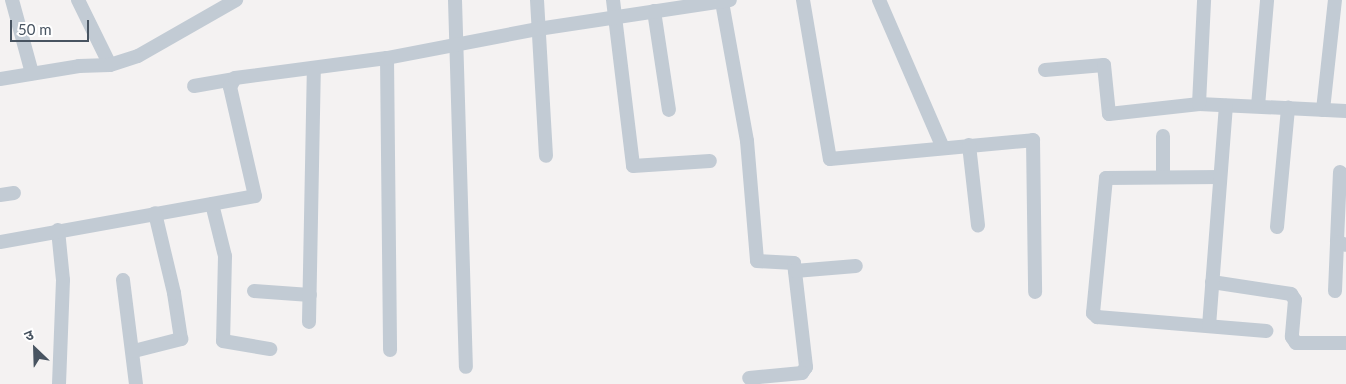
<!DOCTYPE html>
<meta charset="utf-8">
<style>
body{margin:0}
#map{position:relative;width:1346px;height:384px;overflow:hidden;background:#f4f2f2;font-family:Lato,"Noto Sans Devanagari",sans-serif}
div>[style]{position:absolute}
.minor>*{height:14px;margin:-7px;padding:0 7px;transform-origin:7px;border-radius:7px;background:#c2cbd4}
span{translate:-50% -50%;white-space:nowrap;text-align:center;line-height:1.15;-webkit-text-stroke:5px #fff;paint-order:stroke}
.north{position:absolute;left:10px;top:324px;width:50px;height:50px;-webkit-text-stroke:4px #fff;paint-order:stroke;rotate:336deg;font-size:14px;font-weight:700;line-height:20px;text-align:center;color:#485461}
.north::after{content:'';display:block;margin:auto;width:18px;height:22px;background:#485461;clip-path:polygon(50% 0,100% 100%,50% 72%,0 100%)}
.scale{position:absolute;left:10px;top:20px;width:79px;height:22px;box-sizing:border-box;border:2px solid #485461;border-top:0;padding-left:6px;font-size:15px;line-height:18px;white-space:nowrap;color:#485461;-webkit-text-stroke:4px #fff;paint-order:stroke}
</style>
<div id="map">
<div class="minor">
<i style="left:12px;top:0;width:76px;rotate:74.7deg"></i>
<i style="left:78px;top:0;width:72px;rotate:63.8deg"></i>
<i style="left:455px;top:0;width:367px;rotate:88.3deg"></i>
<i style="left:537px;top:0;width:156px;rotate:86.7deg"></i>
<i style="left:613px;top:0;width:167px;rotate:83.1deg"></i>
<i style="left:633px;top:166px;width:77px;rotate:-3.7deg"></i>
<i style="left:803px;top:0;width:161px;rotate:80.4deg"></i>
<i style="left:830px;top:159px;width:204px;rotate:-5.3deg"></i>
<i style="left:1033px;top:140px;width:152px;rotate:89.2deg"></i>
<i style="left:879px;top:0;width:161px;rotate:66.6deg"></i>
<i style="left:722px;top:2px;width:141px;rotate:79.8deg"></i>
<i style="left:747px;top:141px;width:120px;rotate:85.2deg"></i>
<i style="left:757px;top:261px;width:37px;rotate:3deg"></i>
<i style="left:794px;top:263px;width:105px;rotate:83.4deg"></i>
<i style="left:806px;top:367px;width:7px;rotate:124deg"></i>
<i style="left:802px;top:373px;width:53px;rotate:174.6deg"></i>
<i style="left:654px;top:11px;width:100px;rotate:81.4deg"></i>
<i style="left:387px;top:58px;width:292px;rotate:89.4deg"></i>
<i style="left:1045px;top:70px;width:59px;rotate:-4.8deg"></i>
<i style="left:1104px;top:65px;width:49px;rotate:84.2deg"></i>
<i style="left:1109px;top:114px;width:91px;rotate:-6.3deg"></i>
<i style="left:1199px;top:104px;width:147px;rotate:2.7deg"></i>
<i style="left:0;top:79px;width:80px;rotate:-9.3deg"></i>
<i style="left:79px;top:66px;width:31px;rotate:-2deg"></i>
<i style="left:110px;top:65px;width:29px;rotate:-18deg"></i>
<i style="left:138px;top:56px;width:113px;rotate:-29.7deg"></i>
<i style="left:194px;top:86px;width:40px;rotate:-10deg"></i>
<i style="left:1199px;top:104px;width:104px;rotate:-87.2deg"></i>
<i style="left:1258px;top:106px;width:106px;rotate:-85.1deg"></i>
<i style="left:1323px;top:110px;width:111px;rotate:-83.8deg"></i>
<i style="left:969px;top:145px;width:81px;rotate:83.6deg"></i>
<i style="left:1340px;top:172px;width:70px;rotate:92.5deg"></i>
<i style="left:1337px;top:242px;width:9px;rotate:18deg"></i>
<i style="left:1163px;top:176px;width:40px;rotate:-90deg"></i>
<i style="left:1220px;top:177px;width:114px;rotate:179.5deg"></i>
<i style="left:1106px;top:178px;width:136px;rotate:95.5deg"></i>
<i style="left:1093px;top:313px;width:6px;rotate:45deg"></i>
<i style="left:1097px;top:317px;width:170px;rotate:4.7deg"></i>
<i style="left:0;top:195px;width:14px;rotate:-8deg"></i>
<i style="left:212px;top:204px;width:54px;rotate:76deg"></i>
<i style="left:225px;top:256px;width:85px;rotate:91.3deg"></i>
<i style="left:223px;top:341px;width:48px;rotate:9.7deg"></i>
<i style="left:1277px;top:227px;width:120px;rotate:-84.7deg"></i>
<i style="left:58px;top:230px;width:50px;rotate:84.3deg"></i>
<i style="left:63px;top:280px;width:104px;rotate:92.2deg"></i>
<i style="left:0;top:242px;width:259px;rotate:-10.2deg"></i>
<i style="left:255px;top:196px;width:112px;rotate:-102.9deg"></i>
<i style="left:230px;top:87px;width:10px;rotate:-61deg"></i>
<i style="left:235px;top:78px;width:153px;rotate:-7.5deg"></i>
<i style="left:387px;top:58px;width:154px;rotate:-10.9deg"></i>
<i style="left:538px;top:29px;width:194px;rotate:-8.6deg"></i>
<i style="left:795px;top:271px;width:61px;rotate:-4.7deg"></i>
<i style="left:123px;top:280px;width:105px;rotate:82.9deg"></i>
<i style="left:1212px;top:282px;width:80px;rotate:8.6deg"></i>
<i style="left:1291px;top:294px;width:7px;rotate:56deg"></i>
<i style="left:1295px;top:300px;width:37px;rotate:95deg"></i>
<i style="left:1292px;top:337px;width:7px;rotate:56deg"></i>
<i style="left:1296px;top:343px;width:50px"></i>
<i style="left:254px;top:291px;width:56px;rotate:4.1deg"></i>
<i style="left:1335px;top:291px;width:47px;rotate:-87.6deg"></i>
<i style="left:309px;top:322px;width:254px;rotate:-88.9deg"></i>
<i style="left:1209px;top:326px;width:221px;rotate:-85.6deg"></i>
<i style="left:134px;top:351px;width:49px;rotate:-14.3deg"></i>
<i style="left:181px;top:339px;width:47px;rotate:-98.7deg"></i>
<i style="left:174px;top:293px;width:82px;rotate:-103.4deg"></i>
</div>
<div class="north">उ</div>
<div class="scale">50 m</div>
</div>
